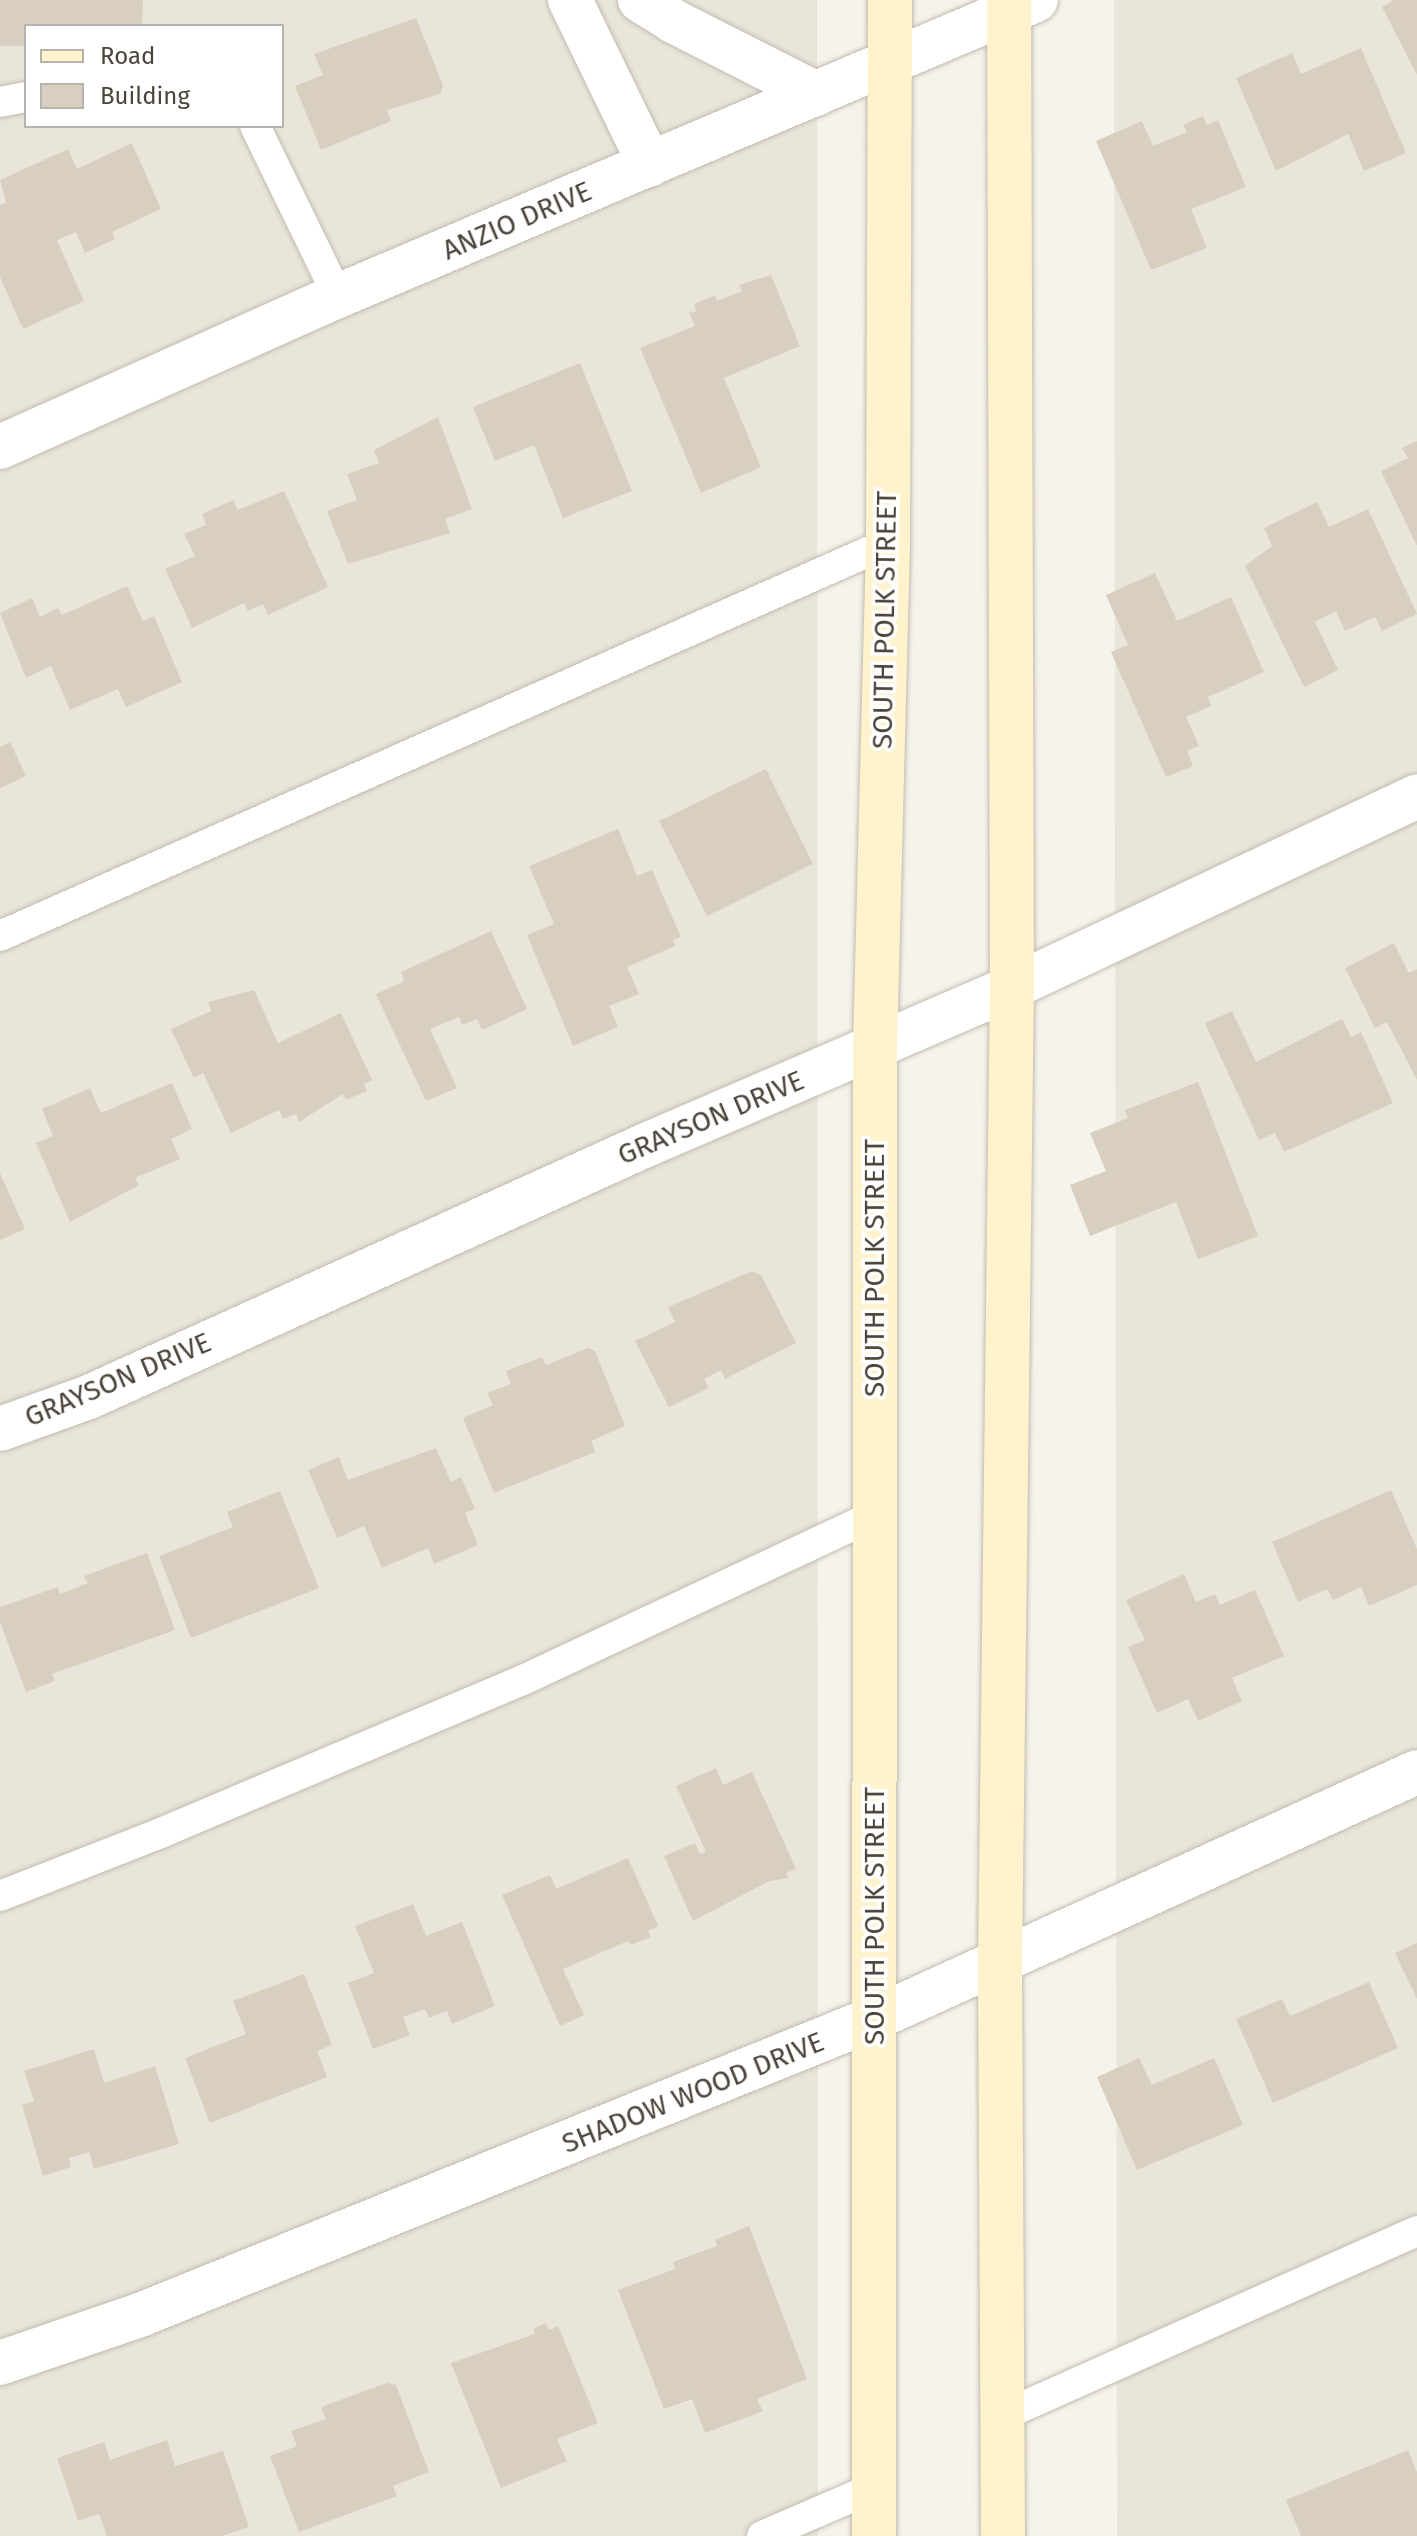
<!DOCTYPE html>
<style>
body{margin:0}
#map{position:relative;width:1417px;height:2536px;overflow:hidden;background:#f6f3ec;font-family:"Fira Sans",sans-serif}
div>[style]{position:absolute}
.residential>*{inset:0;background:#eae5da}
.building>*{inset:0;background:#d8cfc1}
.roads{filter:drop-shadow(0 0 2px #c2bbae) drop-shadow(0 0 2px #c2bbae)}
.service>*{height:30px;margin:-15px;padding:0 15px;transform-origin:15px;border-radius:15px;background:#fff}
.minor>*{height:44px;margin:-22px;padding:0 22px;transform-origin:22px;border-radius:22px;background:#fff}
.secondary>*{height:44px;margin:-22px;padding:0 22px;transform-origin:22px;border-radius:22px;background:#fff3cd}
span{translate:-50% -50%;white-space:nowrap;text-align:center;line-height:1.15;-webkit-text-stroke:7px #fff;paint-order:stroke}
.street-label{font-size:28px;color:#4b4439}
.legend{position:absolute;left:24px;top:24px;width:260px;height:104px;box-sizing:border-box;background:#fff;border:2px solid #b7b4b0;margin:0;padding:10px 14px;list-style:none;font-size:24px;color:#4b4439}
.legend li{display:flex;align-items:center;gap:16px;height:40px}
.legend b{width:40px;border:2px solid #b7b4b0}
</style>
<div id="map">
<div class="residential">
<div style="clip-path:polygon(evenodd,0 0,817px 0,818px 2536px,0 2536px,0 0,26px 26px,282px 26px,282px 126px,26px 126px,26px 26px)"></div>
<div style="clip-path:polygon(1114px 0,1417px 0,1417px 2536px,1117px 2536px)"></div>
</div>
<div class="building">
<div style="clip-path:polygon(0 0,143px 0,142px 26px,26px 26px,26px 46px,0 46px)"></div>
<div style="clip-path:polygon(1394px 0,1417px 0,1417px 75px,1382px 7px)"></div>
<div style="clip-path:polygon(416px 18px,443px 85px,440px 94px,387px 110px,391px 121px,321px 150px,295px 86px,323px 75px,314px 54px)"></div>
<div style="clip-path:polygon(1361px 48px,1406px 153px,1364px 171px,1348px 134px,1276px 171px,1236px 78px,1292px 53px,1301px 74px)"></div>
<div style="clip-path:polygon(1203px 116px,1207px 125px,1218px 120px,1246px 187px,1191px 209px,1207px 248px,1151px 270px,1096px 141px,1142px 121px,1153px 146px,1187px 132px,1183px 125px)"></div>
<div style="clip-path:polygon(132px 143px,161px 209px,112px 232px,115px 239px,85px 253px,76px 232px,57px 240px,84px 301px,23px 329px,0 277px,0 205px,6px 202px,0 180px,68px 149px,77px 169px)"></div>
<div style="clip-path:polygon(771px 275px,800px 346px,724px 378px,761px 467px,701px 493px,640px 348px,695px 326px,689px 313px,696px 311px,694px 304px,715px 295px,717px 301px,742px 291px,739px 285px)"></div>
<div style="clip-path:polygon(580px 363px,632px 491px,563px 518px,534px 445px,495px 461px,473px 407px)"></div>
<div style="clip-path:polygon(438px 417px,472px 509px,445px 519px,450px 533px,348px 564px,327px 511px,357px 500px,347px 474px,379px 463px,374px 450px)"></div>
<div style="clip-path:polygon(1417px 441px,1417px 546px,1381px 471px,1408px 458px,1402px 448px)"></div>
<div style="clip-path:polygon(284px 491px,328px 587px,268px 615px,263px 604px,248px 611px,244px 603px,192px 628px,165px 569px,195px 556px,184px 534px,206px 525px,202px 514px,233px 500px,238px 510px)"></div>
<div style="clip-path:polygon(1317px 502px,1329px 527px,1368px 509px,1417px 614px,1382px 631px,1375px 617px,1345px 631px,1336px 611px,1315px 622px,1338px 670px,1304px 687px,1245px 566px,1272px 546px,1264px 528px)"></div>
<div style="clip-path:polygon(1155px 573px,1177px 621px,1231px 597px,1264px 672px,1208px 697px,1211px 706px,1186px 717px,1199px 746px,1187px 751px,1193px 766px,1166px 777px,1111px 652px,1128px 645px,1106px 595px)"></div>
<div style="clip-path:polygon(127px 586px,143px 621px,154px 616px,182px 682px,126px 707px,118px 689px,70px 710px,51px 666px,26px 678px,0 613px,32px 598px,40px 617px,58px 608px,62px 615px)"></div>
<div style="clip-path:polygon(10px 742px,26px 776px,0 788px,0 747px)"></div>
<div style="clip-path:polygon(766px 769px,813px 864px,707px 916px,659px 821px)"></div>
<div style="clip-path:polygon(618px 829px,637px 876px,652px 870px,681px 937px,673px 940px,675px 946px,627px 967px,639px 994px,609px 1006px,618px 1027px,573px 1046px,527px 935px,554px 924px,529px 866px)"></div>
<div style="clip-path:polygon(491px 931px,527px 1009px,482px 1030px,477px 1019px,462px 1025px,459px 1017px,430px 1029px,457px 1088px,426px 1101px,376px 994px,404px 981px,401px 972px)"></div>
<div style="clip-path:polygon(1394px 943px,1409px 973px,1417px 969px,1417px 1080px,1387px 1022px,1375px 1028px,1345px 968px)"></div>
<div style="clip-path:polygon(254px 990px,278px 1043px,341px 1013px,372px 1080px,364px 1084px,367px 1091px,346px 1100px,343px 1094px,299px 1122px,296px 1114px,283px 1119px,279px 1110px,231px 1133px,203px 1073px,194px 1078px,171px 1029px,211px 1011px,208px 1002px)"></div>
<div style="clip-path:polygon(1232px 1011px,1256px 1062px,1342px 1019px,1351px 1037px,1361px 1032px,1393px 1103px,1284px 1152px,1275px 1133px,1259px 1140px,1205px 1023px)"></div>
<div style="clip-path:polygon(1198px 1082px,1258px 1236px,1198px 1259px,1176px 1202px,1090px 1236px,1070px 1185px,1106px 1171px,1090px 1133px,1128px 1118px,1125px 1110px)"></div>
<div style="clip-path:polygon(172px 1083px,192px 1129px,171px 1139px,180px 1159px,135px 1178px,139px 1185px,70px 1222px,36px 1143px,53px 1136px,42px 1109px,90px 1088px,101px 1113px)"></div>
<div style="clip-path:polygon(0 1173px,25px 1229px,0 1240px)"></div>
<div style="clip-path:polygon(752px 1271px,761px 1275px,796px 1343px,725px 1379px,721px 1370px,704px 1379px,709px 1388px,669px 1407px,635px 1341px,675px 1322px,668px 1307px)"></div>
<div style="clip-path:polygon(588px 1348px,595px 1351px,625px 1426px,591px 1441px,595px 1452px,494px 1493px,463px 1418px,493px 1405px,487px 1393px,511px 1384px,506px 1371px,542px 1357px,546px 1365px)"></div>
<div style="clip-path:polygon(436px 1448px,451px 1482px,461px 1477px,475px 1509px,465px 1513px,478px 1545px,434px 1564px,428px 1548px,382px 1568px,364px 1526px,337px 1538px,308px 1470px,339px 1457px,348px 1480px)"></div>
<div style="clip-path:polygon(1391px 1490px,1417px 1549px,1417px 1585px,1369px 1606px,1361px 1587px,1333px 1600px,1327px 1589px,1298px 1602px,1272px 1542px)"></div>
<div style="clip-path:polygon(280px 1491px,319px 1588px,191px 1638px,159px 1556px,233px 1527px,227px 1512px)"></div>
<div style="clip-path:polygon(147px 1553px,175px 1630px,52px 1674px,55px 1681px,26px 1692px,0 1622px,0 1607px,58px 1587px,60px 1594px,88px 1583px,84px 1576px)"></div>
<div style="clip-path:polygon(1184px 1574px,1196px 1602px,1215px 1594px,1220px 1605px,1255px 1590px,1284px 1656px,1232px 1678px,1242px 1701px,1198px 1721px,1188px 1699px,1157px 1713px,1128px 1647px,1145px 1640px,1126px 1600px)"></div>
<div style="clip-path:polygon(716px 1768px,723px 1785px,752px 1772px,796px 1869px,786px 1873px,789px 1878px,769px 1881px,693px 1921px,664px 1856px,695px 1843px,700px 1854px,706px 1852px,676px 1786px)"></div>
<div style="clip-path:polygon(628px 1858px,658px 1926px,648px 1931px,651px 1937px,630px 1945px,628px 1941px,563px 1969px,584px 2015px,560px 2026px,502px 1895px,550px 1875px,556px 1889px)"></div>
<div style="clip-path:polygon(413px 1904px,426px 1936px,462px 1922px,495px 2006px,452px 2024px,447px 2011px,429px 2018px,425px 2009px,403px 2017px,410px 2035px,373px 2049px,348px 1983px,374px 1973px,355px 1926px)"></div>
<div style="clip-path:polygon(1417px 1943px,1417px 1999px,1395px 1953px)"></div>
<div style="clip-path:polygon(304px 1974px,332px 2045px,317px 2051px,327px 2077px,210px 2123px,185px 2058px,246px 2034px,233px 2001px)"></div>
<div style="clip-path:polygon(1369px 1982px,1398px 2048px,1273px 2103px,1236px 2019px,1282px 1999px,1290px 2016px)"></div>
<div style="clip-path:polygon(94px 2049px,104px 2083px,155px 2066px,179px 2144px,94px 2169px,89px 2152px,69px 2158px,71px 2167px,43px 2176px,22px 2105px,34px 2101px,24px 2071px)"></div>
<div style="clip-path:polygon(1139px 2058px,1152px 2085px,1214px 2058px,1243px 2125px,1137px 2170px,1097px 2077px)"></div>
<div style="clip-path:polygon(749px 2226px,807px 2379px,757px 2399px,763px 2411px,705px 2433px,692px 2399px,664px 2409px,618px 2290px,675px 2269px,673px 2262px,717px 2246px,715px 2240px)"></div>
<div style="clip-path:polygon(546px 2323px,549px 2330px,558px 2326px,598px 2423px,557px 2439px,567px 2461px,501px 2488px,451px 2363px,535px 2334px,533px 2329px)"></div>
<div style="clip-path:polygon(387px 2383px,396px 2385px,429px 2472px,393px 2486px,397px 2496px,299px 2532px,270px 2456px,297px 2446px,291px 2431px,326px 2419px,321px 2407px)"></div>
<div style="clip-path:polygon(167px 2440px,175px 2466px,223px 2451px,249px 2527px,222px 2536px,107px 2536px,99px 2514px,78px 2521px,57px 2458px,104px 2442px,110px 2460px)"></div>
<div style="clip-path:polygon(1408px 2450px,1417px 2472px,1417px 2536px,1301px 2536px,1286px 2500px)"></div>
</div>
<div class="roads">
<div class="service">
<div style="left:0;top:102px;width:26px;rotate:-11deg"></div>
<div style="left:255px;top:126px;width:189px;rotate:64deg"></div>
<div style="left:0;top:936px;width:971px;rotate:-23.87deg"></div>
<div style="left:0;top:1896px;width:175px;rotate:-21.4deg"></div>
<div style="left:163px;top:1832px;width:391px;rotate:-22.9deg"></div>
<div style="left:523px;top:1680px;width:389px;rotate:-25.1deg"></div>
<div style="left:1004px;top:2415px;width:452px;rotate:-24deg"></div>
<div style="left:762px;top:2536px;width:123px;rotate:-23.4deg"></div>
</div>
<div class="minor">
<div style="left:570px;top:0;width:183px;rotate:64.1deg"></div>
<div style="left:640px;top:0;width:39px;rotate:32deg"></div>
<div style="left:673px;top:21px;width:161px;rotate:26.9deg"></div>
<div style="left:0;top:447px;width:370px;rotate:-24.1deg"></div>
<div style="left:338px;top:296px;width:758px;rotate:-22.98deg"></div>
<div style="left:0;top:1429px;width:95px;rotate:-19.8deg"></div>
<div style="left:89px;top:1397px;width:611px;rotate:-24.34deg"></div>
<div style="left:646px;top:1145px;width:399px;rotate:-23.3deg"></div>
<div style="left:1012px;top:987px;width:448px;rotate:-25.2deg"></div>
<div style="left:0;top:2363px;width:148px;rotate:-18.9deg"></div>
<div style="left:140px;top:2315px;width:793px;rotate:-22deg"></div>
<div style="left:875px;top:2018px;width:595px;rotate:-24.41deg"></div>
</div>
<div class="secondary">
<div style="left:874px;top:2536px;width:1489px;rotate:-89.96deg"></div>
<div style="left:875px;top:1047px;width:504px;rotate:-88.52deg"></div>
<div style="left:888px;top:543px;width:543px;rotate:-89.79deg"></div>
<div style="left:1003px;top:2536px;width:572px;rotate:-90.3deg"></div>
<div style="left:1000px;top:1964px;width:977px;rotate:-89.3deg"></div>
<div style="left:1012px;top:987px;width:987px;rotate:-90.17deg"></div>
</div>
</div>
<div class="street-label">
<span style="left:517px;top:221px;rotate:-23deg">ANZIO DRIVE</span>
<span style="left:885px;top:620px;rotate:-89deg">SOUTH POLK STREET</span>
<span style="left:711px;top:1118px;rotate:-23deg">GRAYSON DRIVE</span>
<span style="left:875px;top:1268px;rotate:-90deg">SOUTH POLK STREET</span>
<span style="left:118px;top:1380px;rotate:-23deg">GRAYSON DRIVE</span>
<span style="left:875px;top:1916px;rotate:-90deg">SOUTH POLK STREET</span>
<span style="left:693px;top:2093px;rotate:-22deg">SHADOW WOOD DRIVE</span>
</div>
<ul class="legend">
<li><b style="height:10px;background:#fff3cd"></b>Road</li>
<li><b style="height:22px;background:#d8cfc1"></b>Building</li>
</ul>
</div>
